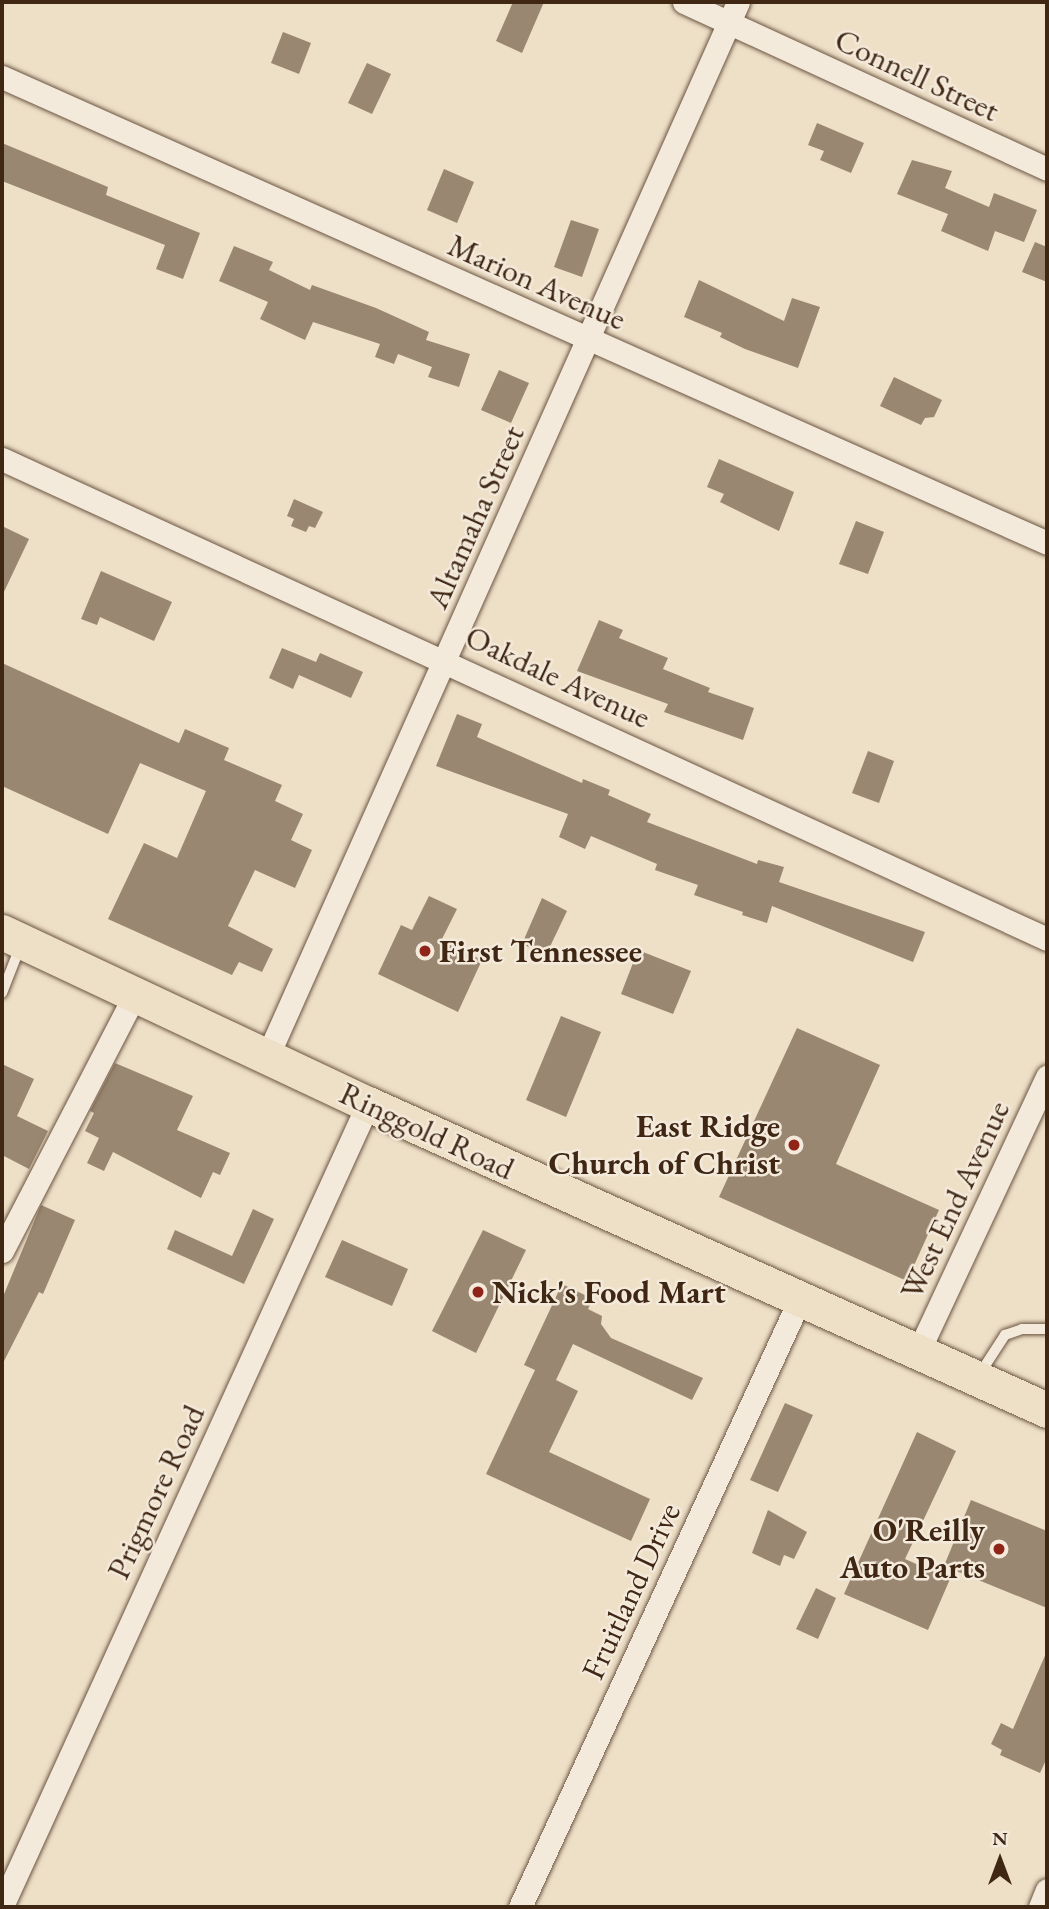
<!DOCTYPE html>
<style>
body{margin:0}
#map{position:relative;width:1049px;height:1909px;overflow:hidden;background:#eedfc7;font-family:"EB Garamond",serif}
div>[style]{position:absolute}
.building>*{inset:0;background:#9a8771}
.roads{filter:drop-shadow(0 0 2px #6b5541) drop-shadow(0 0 2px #6b5541)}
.lane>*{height:10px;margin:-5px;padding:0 5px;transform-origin:5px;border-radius:5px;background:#f4eadb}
.street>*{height:23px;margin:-11.5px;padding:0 11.5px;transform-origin:11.5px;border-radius:11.5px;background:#f4eadb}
.primary>*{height:35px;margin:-17.5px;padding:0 17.5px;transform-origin:17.5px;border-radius:17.5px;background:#eedfc7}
.dots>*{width:19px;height:19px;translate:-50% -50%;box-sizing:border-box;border:4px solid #f4eadb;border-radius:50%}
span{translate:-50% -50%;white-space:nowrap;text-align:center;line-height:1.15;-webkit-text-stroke:5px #f4eadb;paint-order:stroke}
.street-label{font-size:32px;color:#3f2714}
.poi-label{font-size:32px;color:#3f2714;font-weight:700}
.left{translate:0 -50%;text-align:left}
.right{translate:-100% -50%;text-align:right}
.frame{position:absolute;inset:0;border:4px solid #3f2714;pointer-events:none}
.north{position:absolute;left:965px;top:1825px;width:70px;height:70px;-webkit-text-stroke:5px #f4eadb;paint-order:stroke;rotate:0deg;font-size:19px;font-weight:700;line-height:28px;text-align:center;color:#3f2714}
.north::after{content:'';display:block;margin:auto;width:24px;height:32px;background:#3f2714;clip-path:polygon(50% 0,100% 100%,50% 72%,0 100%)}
</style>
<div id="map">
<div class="building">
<div style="clip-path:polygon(513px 2px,544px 2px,522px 53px,496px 41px)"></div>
<div style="clip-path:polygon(283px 32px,311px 43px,299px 74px,271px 63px)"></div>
<div style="clip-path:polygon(367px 63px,391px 74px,372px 114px,348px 103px)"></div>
<div style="clip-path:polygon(817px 123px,864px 143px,851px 173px,820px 160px,824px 151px,808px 145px)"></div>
<div style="clip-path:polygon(2px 143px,108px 187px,106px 195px,200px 233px,183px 279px,156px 269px,165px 245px,2px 181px)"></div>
<div style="clip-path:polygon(912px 160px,952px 171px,945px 188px,989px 207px,994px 193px,1037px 210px,1024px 242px,995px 231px,988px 251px,941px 231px,948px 214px,897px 194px)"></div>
<div style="clip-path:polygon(444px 169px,474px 182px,457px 223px,427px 210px)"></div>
<div style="clip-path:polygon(571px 220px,599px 229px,582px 277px,554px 267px)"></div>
<div style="clip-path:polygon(1035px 242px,1047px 247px,1047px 282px,1022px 272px)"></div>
<div style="clip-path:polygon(234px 246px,273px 262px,269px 270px,310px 290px,312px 285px,376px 308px,429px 332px,426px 340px,470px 354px,459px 387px,428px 377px,432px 367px,398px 354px,394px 364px,375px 357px,380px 344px,313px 322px,305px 340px,260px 319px,268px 302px,219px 281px)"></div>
<div style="clip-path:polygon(699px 280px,784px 321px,792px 298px,820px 307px,798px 368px,745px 349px,720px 337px,722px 333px,684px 317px)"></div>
<div style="clip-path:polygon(499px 370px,529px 383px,511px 423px,481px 410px)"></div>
<div style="clip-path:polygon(894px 377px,942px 400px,934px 417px,925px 418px,921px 425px,880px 406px)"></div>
<div style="clip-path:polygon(719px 459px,794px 492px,779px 531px,720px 502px,724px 494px,707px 487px)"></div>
<div style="clip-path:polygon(294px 499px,323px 512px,315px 528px,309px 526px,306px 532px,291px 526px,294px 519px,287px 516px)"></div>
<div style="clip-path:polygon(856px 521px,884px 532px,868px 574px,839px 564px)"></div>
<div style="clip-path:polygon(2px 526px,29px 539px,2px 596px)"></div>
<div style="clip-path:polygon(101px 571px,172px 602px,154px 641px,100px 617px,97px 625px,81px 619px)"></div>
<div style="clip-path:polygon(599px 620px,623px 630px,619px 638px,668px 658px,663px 669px,710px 688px,708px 692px,754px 708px,743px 740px,664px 712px,668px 704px,577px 671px)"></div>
<div style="clip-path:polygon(282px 648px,316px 662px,320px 653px,363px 672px,351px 698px,299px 675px,293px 689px,269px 678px)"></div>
<div style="clip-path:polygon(2px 663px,179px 743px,185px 729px,229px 748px,224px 760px,282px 785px,275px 801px,303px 814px,291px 840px,312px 850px,295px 888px,255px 870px,228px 926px,273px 949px,262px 972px,239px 962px,232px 975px,108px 919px,144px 843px,177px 858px,206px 791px,140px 763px,108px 834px,2px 786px)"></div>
<div style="clip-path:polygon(457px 714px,482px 724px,477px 737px,582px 783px,583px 779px,610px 790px,608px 795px,651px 814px,647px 822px,757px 864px,758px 860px,784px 867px,779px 882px,925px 932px,913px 962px,772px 906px,767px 923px,742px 915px,743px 912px,694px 895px,698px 885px,655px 870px,657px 864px,591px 836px,585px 849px,559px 837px,568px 814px,436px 766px)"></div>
<div style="clip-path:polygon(868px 751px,894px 761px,879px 803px,852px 793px)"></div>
<div style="clip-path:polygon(429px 896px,457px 909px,441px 941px,482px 960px,458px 1012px,378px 974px,401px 925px,412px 930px)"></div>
<div style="clip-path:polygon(542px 898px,567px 911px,546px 955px,522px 944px)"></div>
<div style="clip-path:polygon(638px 950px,691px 971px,673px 1014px,621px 994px)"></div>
<div style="clip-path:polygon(561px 1016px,601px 1032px,566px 1117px,526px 1100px)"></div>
<div style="clip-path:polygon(797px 1028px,880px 1065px,836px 1164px,939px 1210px,907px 1281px,719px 1197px)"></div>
<div style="clip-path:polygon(115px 1063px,193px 1096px,177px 1130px,230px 1153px,220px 1175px,213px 1172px,201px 1198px,113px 1152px,104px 1171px,87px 1163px,99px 1138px,85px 1131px,94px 1113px,90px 1111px)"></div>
<div style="clip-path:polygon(2px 1064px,34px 1079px,17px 1116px,48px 1131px,29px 1169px,2px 1155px)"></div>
<div style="clip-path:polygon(41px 1205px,75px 1220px,43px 1294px,39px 1292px,2px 1365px,2px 1299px)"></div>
<div style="clip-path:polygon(253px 1209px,274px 1219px,244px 1284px,167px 1249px,175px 1230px,232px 1256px)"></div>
<div style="clip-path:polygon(483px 1230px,526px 1250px,476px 1353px,432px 1331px)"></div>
<div style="clip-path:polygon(342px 1240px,408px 1269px,392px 1306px,325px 1277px)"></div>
<div style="clip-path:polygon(562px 1284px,593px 1299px,588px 1309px,602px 1316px,601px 1324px,611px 1338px,703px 1378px,692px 1400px,573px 1344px,556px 1380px,578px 1391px,549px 1452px,650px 1499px,631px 1541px,486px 1474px,535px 1370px,524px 1365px)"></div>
<div style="clip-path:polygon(785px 1403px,813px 1415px,778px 1492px,750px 1480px)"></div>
<div style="clip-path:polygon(917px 1432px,956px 1451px,905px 1559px,950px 1579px,928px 1630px,844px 1594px)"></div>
<div style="clip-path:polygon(971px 1500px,1047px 1531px,1047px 1608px,944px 1566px)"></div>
<div style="clip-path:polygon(768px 1510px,807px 1532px,794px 1559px,784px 1555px,780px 1566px,752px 1553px)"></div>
<div style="clip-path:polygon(816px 1588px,836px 1598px,818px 1639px,796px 1629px)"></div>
<div style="clip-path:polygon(1047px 1651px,1047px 1758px,1040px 1773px,1000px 1755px,1002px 1750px,991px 1744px,1001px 1723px,1013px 1729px)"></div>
</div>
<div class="roads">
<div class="lane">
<div style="left:2px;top:993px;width:49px;rotate:-68.6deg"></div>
<div style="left:979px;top:1375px;width:48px;rotate:-57deg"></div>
<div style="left:1005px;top:1335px;width:18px;rotate:-19deg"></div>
<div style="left:1022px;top:1329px;width:25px"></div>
</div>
<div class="street">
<div style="left:684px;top:2px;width:400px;rotate:24.7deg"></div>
<div style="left:2px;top:77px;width:1144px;rotate:24.03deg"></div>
<div style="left:2px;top:459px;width:1150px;rotate:24.67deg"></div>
<div style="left:267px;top:1057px;width:1155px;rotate:-65.94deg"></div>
<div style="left:2px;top:1251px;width:287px;rotate:-62.6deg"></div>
<div style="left:919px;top:1350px;width:302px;rotate:-64.9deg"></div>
<div style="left:2px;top:1906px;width:882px;rotate:-65.47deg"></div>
<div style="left:520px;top:1907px;width:667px;rotate:-65.28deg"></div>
<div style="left:1040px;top:1907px;width:18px;rotate:-68deg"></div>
</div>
<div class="primary">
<div style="left:2px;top:932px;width:404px;rotate:25.2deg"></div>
<div style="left:368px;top:1104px;width:745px;rotate:24.26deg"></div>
</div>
</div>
<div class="dots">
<div style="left:425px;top:951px;background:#8f2418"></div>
<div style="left:794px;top:1145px;background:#8f2418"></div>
<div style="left:478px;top:1292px;background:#8f2418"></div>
<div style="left:999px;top:1549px;background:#8f2418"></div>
</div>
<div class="street-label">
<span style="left:917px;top:75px;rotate:25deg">Connell Street</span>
<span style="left:537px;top:282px;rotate:24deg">Marion Avenue</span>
<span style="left:475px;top:517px;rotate:-66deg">Altamaha Street</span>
<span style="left:558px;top:677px;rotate:25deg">Oakdale Avenue</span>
<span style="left:427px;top:1131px;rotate:25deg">Ringgold Road</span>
<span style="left:955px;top:1200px;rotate:-65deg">West End Avenue</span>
<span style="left:156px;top:1492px;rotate:-65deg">Prigmore Road</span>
<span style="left:631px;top:1591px;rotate:-65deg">Fruitland Drive</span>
</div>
<div class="poi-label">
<span class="left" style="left:439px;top:951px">First Tennessee</span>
<span class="right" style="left:780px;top:1145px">East Ridge<br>Church of Christ</span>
<span class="left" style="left:492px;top:1292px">Nick's Food Mart</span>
<span class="right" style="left:985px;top:1549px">O'Reilly<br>Auto Parts</span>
</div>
<div class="frame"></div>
<div class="north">N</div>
</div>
